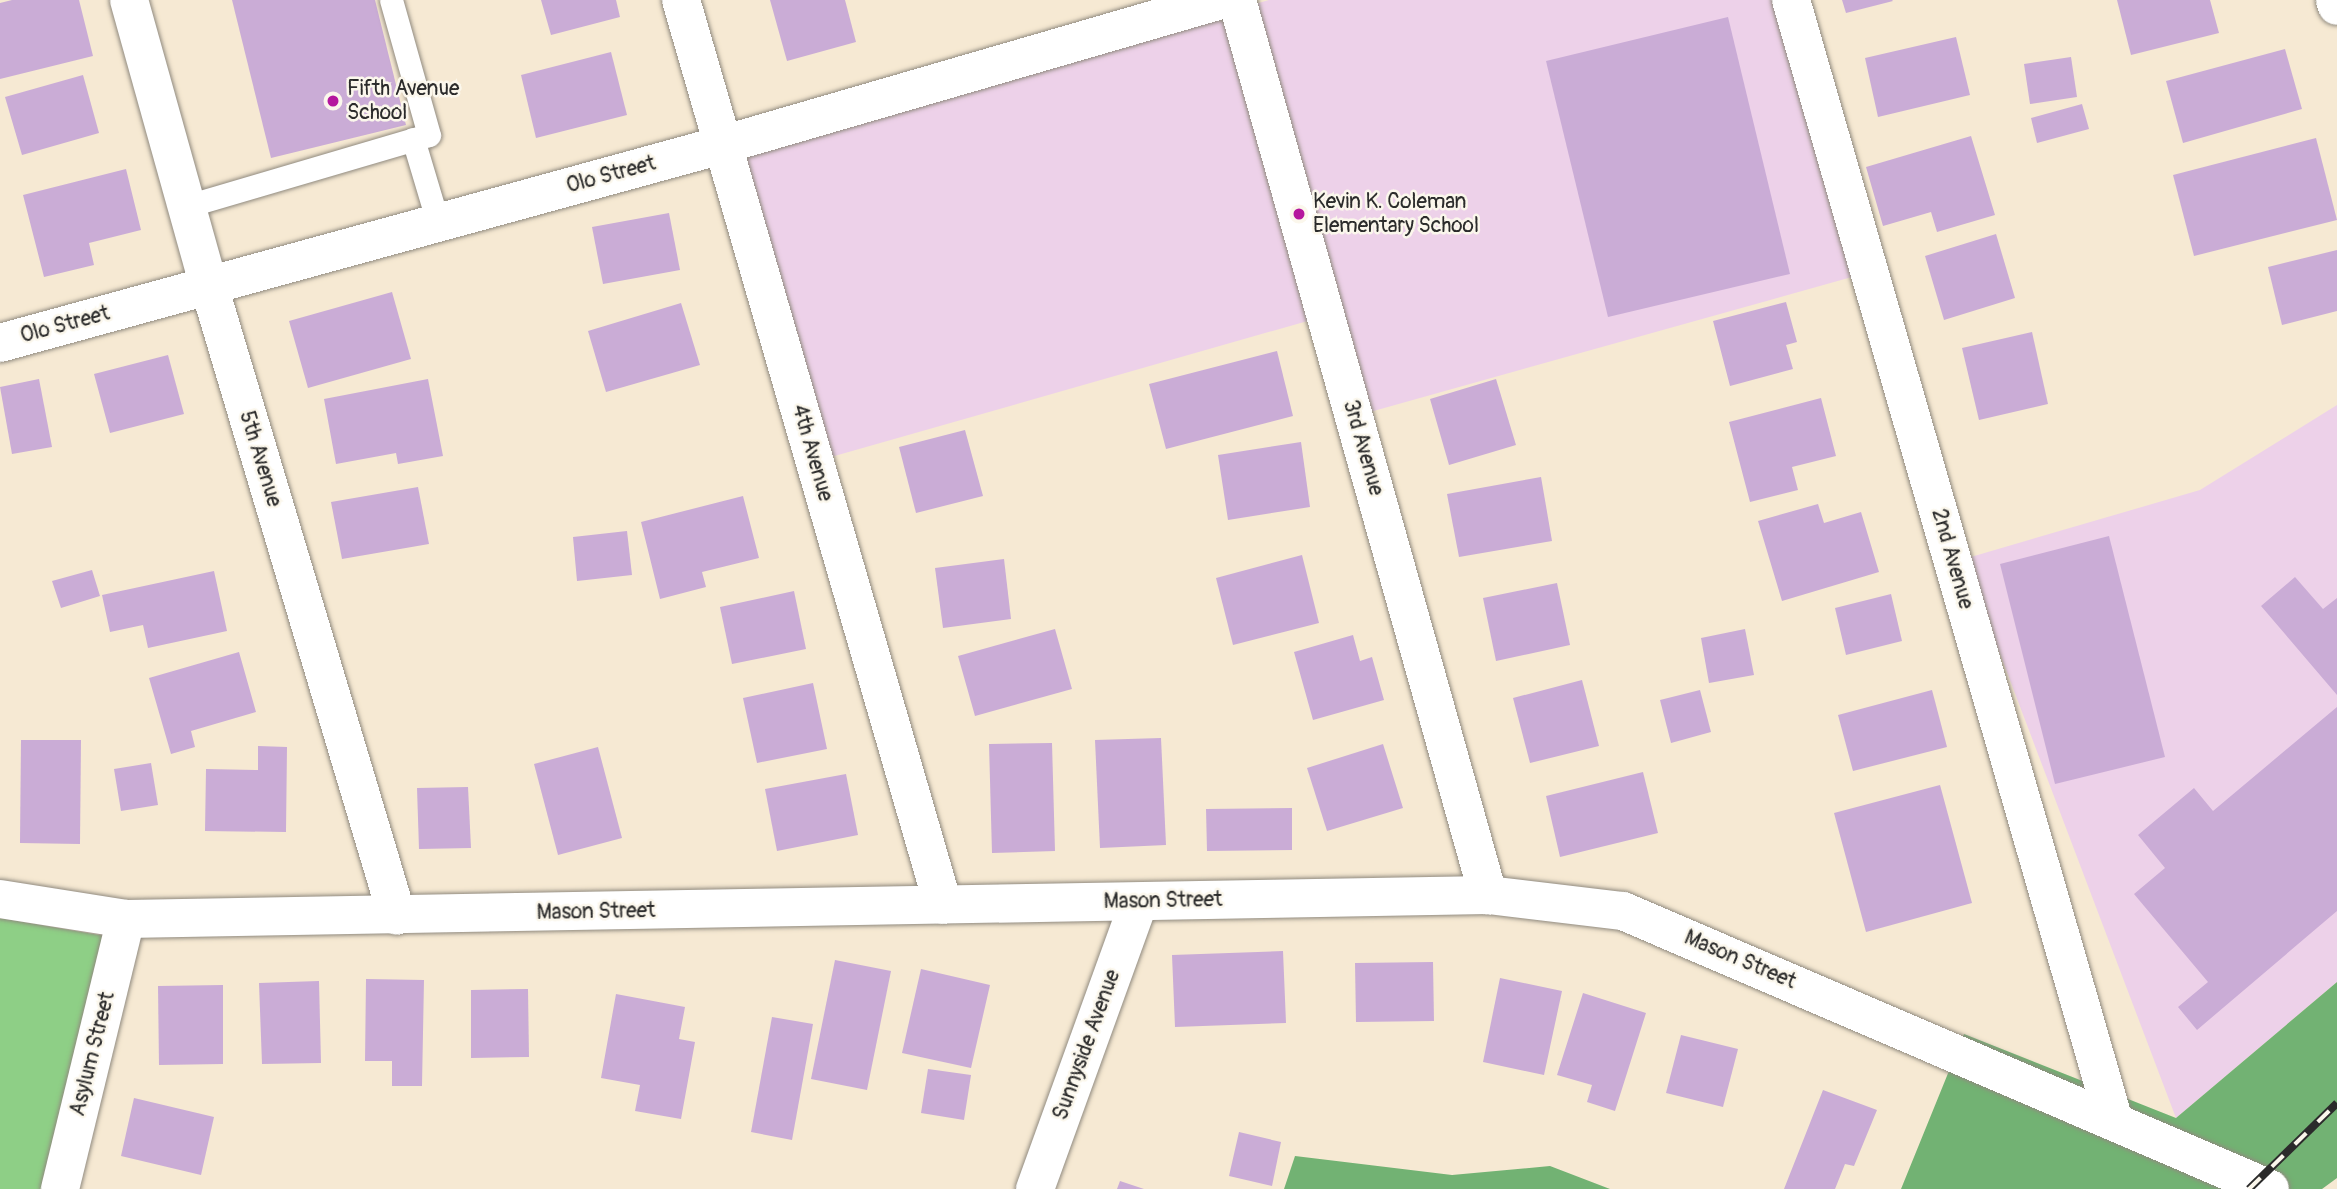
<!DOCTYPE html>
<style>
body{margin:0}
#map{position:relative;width:2337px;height:1189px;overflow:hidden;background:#f6e9d3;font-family:Pangolin,sans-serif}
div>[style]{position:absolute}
.built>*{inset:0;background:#edd1e9}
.green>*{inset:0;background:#8ecf86}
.forest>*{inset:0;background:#72b273}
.building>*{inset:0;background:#caacd6}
.roads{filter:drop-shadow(0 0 2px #908a7f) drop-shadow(0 0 2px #908a7f)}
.lane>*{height:23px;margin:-11.5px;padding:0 11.5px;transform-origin:11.5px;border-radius:11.5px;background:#fff}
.street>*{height:38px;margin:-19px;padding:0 19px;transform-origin:19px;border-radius:19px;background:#fff}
.secondary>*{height:38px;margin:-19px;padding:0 19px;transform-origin:19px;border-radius:19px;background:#fff}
.rail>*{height:8px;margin-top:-4px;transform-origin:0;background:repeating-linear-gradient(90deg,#fbf7ec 0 16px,#2b2b2b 0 32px);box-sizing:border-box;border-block:2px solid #2b2b2b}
.dots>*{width:19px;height:19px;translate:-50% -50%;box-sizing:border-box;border:4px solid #fbf7ec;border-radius:50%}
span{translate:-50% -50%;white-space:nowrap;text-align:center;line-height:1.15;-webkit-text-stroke:5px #fbf7ec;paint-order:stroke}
.poi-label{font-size:21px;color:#2b2b2b}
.left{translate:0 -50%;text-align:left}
.street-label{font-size:21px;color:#2b2b2b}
</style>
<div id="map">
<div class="built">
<div style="clip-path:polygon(1269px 0,1781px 0,1859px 275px,1370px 412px,1339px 312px,824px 459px,740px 153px)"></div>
<div style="clip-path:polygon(2337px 405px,2337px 982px,2176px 1118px,1964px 559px,2200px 490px)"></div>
</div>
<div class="green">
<div style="clip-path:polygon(0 918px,111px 937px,58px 1189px,0 1189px)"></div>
</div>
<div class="forest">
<div style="clip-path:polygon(2337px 982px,2337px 1178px,2322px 1189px,1901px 1189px,1964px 1034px,2176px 1118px)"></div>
<div style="clip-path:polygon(1295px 1156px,1452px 1175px,1550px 1166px,1610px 1189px,1284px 1189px)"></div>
</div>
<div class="building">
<div style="clip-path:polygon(12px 0,79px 0,93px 56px,0 79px,0 3px)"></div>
<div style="clip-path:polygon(232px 0,375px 0,406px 125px,271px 158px)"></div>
<div style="clip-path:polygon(541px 0,616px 0,620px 17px,551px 35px)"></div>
<div style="clip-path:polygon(770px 0,845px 0,856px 42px,787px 61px)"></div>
<div style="clip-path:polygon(1842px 0,1892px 0,1893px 1px,1846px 13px)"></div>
<div style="clip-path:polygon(2117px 0,2210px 0,2219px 33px,2131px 55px)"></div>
<div style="clip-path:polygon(1728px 17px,1790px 274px,1608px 317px,1546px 61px)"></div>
<div style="clip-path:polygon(1956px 37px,1970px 95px,1878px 117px,1865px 58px)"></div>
<div style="clip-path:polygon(2285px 49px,2302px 109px,2183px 143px,2166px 81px)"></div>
<div style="clip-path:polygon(611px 52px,627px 115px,536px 138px,521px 75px)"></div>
<div style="clip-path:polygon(2071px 57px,2077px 97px,2030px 104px,2024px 64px)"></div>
<div style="clip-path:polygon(83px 75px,99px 133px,22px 155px,5px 97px)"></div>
<div style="clip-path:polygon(2082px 104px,2089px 129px,2037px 143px,2031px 118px)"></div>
<div style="clip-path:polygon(1971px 136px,1995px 215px,1937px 232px,1931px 212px,1883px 226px,1866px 167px)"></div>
<div style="clip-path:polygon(2316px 138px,2337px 220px,2194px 256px,2173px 175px)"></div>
<div style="clip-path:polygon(126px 169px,141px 230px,89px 243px,94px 265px,44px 277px,23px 195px)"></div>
<div style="clip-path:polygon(669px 213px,680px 270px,603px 284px,592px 227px)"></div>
<div style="clip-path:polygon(1996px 234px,2015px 298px,1944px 320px,1925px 256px)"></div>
<div style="clip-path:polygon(2337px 250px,2337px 311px,2282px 325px,2268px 267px)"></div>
<div style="clip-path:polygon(392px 292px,411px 359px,308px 388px,289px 321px)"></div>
<div style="clip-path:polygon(1786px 302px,1797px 342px,1786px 345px,1793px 369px,1730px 386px,1713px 321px)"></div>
<div style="clip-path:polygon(681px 303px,700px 365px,606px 392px,588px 331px)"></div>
<div style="clip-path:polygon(2032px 332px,2048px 404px,1979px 420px,1962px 348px)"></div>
<div style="clip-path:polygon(1277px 351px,1293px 416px,1166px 449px,1149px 384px)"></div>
<div style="clip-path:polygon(168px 355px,184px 414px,110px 433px,94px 374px)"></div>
<div style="clip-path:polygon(39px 379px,52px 447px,12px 454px,0 387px)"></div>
<div style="clip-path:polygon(428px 379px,443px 456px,398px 464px,396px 453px,336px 464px,324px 399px)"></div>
<div style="clip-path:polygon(1496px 379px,1516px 445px,1449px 465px,1430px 399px)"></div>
<div style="clip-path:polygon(1821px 398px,1836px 456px,1792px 467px,1798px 490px,1750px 502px,1729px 422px)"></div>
<div style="clip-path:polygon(965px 430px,983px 496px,916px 513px,899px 447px)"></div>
<div style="clip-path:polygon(1301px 442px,1310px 507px,1228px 520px,1218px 455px)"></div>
<div style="clip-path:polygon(1541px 477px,1552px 541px,1459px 557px,1447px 494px)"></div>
<div style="clip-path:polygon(418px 487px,429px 544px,342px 559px,331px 502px)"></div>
<div style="clip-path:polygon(743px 496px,759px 558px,702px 572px,706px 587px,660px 599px,641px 522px)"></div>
<div style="clip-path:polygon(1818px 504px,1824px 523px,1861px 512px,1879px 572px,1782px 601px,1758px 521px)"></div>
<div style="clip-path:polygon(627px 531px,632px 575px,577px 581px,573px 537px)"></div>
<div style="clip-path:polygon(2109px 536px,2165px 757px,2055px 784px,2000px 564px)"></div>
<div style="clip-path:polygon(1302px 555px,1319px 623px,1233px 645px,1216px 578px)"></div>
<div style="clip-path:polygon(1004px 559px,1011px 619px,943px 628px,935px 568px)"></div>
<div style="clip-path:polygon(92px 570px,100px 596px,61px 608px,52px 581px)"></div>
<div style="clip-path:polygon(214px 571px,227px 631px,148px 648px,143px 625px,110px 632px,102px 595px)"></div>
<div style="clip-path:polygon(2295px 577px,2323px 609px,2337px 598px,2337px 695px,2261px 606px)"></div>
<div style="clip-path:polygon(1557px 583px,1570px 645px,1496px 661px,1483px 598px)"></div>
<div style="clip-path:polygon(794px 591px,806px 649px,732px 664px,720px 607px)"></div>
<div style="clip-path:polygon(1891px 594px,1902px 641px,1846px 655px,1835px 608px)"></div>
<div style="clip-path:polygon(1055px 629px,1072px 689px,975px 716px,958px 656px)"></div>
<div style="clip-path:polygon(1745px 629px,1754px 675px,1709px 683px,1701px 638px)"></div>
<div style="clip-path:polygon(1353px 635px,1360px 661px,1372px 657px,1384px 700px,1313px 720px,1294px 652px)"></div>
<div style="clip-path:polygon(239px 652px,256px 712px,191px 731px,195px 747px,171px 754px,149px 678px)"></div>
<div style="clip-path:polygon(1582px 680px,1599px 746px,1530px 763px,1513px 698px)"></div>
<div style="clip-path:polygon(813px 683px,827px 749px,757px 763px,743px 698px)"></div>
<div style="clip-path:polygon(1700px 690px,1711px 732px,1671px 743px,1660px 700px)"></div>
<div style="clip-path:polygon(1932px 690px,1947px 747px,1853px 771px,1838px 715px)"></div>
<div style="clip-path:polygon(2337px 707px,2337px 911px,2197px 1030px,2178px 1007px,2208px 982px,2134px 894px,2165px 868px,2138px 835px,2194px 788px,2213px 811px)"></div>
<div style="clip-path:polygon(1161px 738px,1166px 845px,1100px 848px,1095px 740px)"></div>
<div style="clip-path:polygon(21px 740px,81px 740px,80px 844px,20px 843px)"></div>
<div style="clip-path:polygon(1052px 743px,1055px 851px,992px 853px,989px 744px)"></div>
<div style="clip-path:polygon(1383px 744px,1403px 808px,1327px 831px,1307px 768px)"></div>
<div style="clip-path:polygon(258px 746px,287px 747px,286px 832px,205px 831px,206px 769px,258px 770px)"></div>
<div style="clip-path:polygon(598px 747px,622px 838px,558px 855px,534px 764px)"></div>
<div style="clip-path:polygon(151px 763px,158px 805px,121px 811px,114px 769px)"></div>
<div style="clip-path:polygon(1643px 772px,1658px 833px,1560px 857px,1546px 796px)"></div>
<div style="clip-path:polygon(846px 774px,858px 835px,777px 851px,765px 789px)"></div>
<div style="clip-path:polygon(1940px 785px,1972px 903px,1866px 932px,1834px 813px)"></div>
<div style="clip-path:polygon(468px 787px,471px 848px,419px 849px,417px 788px)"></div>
<div style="clip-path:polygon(1292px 808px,1292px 850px,1207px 851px,1206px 809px)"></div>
<div style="clip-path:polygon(1283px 951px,1286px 1023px,1175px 1027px,1172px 955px)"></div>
<div style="clip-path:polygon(835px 960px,891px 971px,867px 1090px,811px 1079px)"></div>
<div style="clip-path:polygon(1433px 962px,1434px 1021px,1356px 1022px,1355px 963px)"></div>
<div style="clip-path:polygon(921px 969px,990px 985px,971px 1068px,902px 1053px)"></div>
<div style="clip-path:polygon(1500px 978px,1562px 991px,1544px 1075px,1483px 1062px)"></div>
<div style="clip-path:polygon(366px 979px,424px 980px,422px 1086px,392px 1086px,392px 1061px,365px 1061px)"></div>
<div style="clip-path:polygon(319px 981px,321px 1063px,262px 1064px,259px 983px)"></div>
<div style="clip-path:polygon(223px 985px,223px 1064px,159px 1065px,158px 986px)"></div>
<div style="clip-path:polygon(528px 989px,529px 1057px,471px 1058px,471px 990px)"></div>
<div style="clip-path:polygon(1583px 993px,1646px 1013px,1615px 1111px,1587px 1102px,1592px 1085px,1557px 1075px)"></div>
<div style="clip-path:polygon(616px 994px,685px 1007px,679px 1039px,695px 1042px,681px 1119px,635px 1111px,640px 1085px,601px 1078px)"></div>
<div style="clip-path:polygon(772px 1017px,813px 1024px,792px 1140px,751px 1132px)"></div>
<div style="clip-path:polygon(1681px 1035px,1738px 1049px,1723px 1107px,1666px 1093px)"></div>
<div style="clip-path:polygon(928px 1069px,971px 1075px,964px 1120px,921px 1113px)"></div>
<div style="clip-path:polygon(1823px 1090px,1877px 1110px,1854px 1166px,1845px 1164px,1835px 1189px,1784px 1189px)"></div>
<div style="clip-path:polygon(134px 1098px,214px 1117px,201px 1175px,121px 1156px)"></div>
<div style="clip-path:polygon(1239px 1132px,1281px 1142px,1272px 1186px,1229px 1176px)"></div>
<div style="clip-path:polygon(1120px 1181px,1144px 1189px,1117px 1189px)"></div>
</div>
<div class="roads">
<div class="lane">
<div style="left:413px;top:139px;width:88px;rotate:73.4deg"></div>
<div style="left:187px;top:206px;width:252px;rotate:-16.4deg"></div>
<div style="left:429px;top:135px;width:140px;rotate:-105.7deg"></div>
</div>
<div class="street">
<div style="left:129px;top:0;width:297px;rotate:74.4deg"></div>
<div style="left:209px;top:286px;width:657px;rotate:73.38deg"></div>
<div style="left:681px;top:0;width:942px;rotate:73.85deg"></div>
<div style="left:1237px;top:0;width:930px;rotate:74.33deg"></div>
<div style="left:2335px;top:0;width:6px;rotate:72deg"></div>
<div style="left:0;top:343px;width:749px;rotate:-15.34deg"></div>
<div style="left:722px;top:145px;width:520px;rotate:-16.2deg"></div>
<div style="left:60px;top:1189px;width:278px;rotate:-76.3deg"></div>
<div style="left:1035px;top:1189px;width:305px;rotate:-70.1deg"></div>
</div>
<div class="secondary">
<div style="left:1791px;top:0;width:1163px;rotate:73.93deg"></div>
<div style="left:0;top:899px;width:128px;rotate:9deg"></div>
<div style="left:126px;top:919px;width:1362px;rotate:-1.01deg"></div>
<div style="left:1488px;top:895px;width:136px;rotate:6.8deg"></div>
<div style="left:1623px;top:911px;width:704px;rotate:23.25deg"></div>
</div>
</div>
<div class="rail">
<div style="left:2249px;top:1189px;width:123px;rotate:-44.3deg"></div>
</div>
<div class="dots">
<div style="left:333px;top:101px;background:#b5179e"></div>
<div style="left:1299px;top:214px;background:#b5179e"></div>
</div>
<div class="poi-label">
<span class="left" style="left:347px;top:101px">Fifth Avenue<br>School</span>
<span class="left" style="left:1313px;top:214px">Kevin K. Coleman<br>Elementary School</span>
</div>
<div class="street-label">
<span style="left:611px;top:175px;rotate:-15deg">Olo Street</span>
<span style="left:65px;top:325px;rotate:-15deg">Olo Street</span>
<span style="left:1363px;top:448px;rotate:74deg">3rd Avenue</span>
<span style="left:812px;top:453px;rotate:74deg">4th Avenue</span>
<span style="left:260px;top:459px;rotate:73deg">5th Avenue</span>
<span style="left:1952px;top:559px;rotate:74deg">2nd Avenue</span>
<span style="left:1163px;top:901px;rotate:-1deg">Mason Street</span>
<span style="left:596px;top:912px;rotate:-1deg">Mason Street</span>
<span style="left:1740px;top:960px;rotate:23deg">Mason Street</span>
<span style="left:1087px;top:1045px;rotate:-70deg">Sunnyside Avenue</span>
<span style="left:93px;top:1054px;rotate:-76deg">Asylum Street</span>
</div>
</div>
